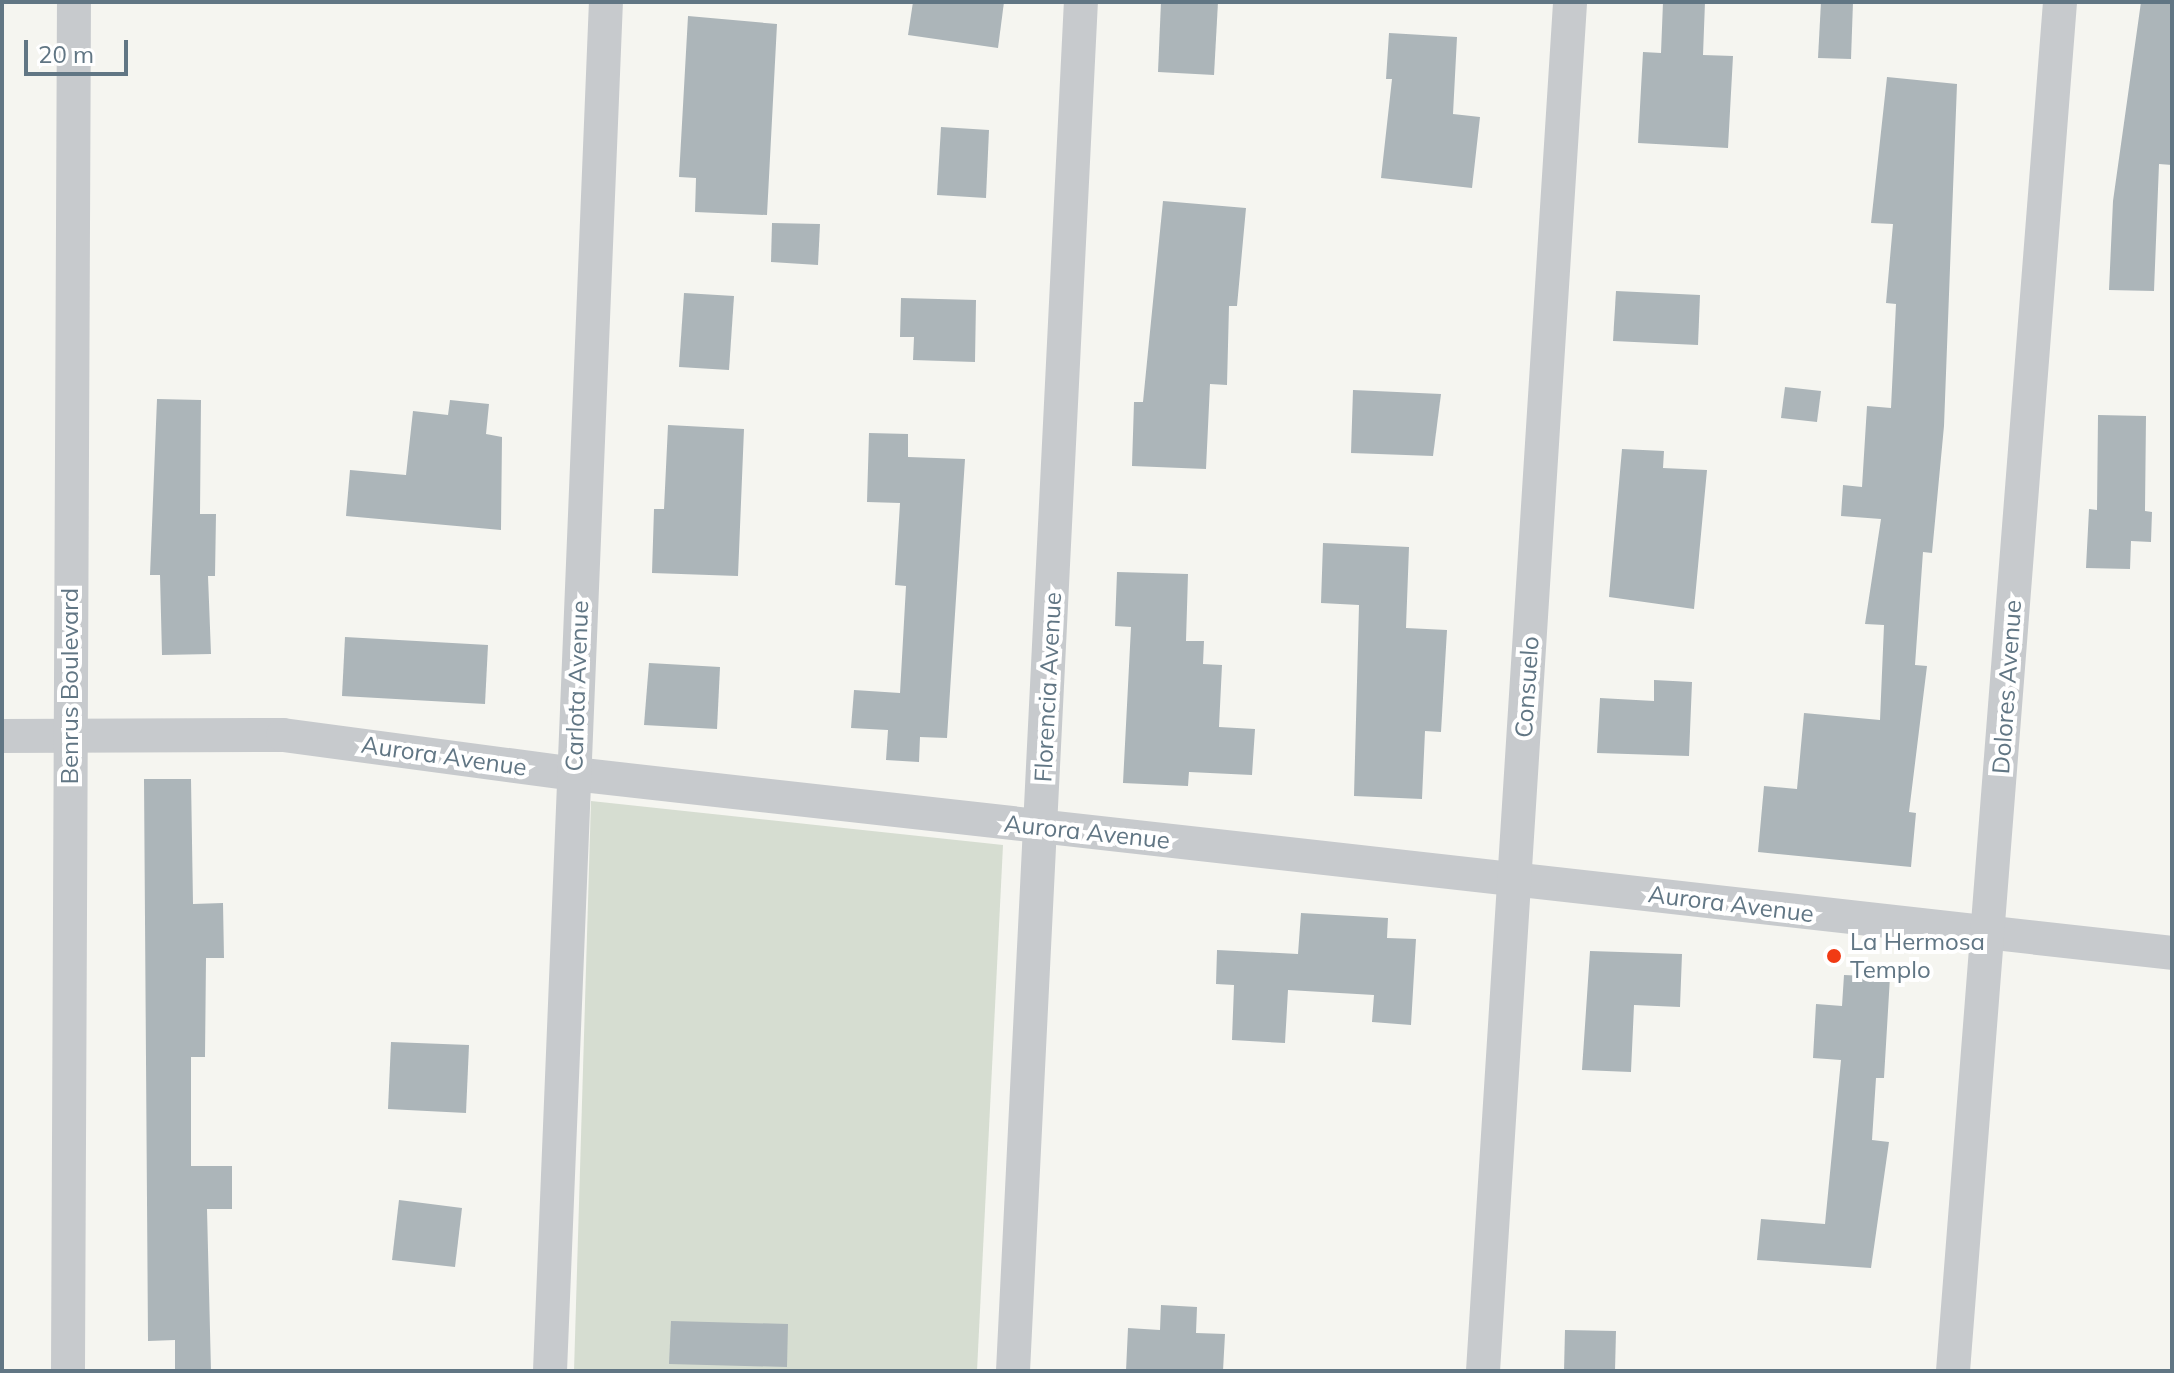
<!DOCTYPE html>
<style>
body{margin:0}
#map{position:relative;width:2174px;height:1373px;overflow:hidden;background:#f5f5f0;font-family:Mulish,sans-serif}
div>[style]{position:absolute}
.green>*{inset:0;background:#d6ddd1}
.building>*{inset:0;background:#acb5b9}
.street>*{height:34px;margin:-17px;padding:0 17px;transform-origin:17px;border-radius:17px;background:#c7cacd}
.dots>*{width:22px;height:22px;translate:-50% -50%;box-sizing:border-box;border:4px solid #fff;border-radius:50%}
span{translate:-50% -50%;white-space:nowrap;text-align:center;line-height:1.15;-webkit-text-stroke:8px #fff;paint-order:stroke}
.street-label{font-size:24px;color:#617684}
.poi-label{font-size:24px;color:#617684}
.left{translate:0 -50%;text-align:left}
.frame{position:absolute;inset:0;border:4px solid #617684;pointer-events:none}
.scale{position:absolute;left:24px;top:40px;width:104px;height:36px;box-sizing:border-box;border:4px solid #617684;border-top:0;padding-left:10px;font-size:24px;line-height:28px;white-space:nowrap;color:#617684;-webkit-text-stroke:6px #fff;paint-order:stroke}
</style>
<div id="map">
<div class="green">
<div style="clip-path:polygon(591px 801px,1003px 845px,977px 1371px,574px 1371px)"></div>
</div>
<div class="building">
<div style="clip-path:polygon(913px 2px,1004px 2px,998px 48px,908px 35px)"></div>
<div style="clip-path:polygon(1161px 2px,1218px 2px,1214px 75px,1158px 72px)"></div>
<div style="clip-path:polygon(1663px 2px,1705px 2px,1703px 55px,1733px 56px,1728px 148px,1638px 143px,1643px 52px,1661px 53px)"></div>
<div style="clip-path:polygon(1821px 2px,1853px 2px,1851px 59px,1818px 58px)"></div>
<div style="clip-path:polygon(2141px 2px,2172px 2px,2172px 165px,2159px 164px,2154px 291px,2109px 290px,2113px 201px)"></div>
<div style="clip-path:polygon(688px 16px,777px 24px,767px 215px,695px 212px,696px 178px,679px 177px)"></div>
<div style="clip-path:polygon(1389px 33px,1457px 37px,1453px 114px,1480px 117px,1472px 188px,1381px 178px,1392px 79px,1386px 79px)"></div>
<div style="clip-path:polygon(1887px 77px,1957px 84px,1944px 426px,1932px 553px,1923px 552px,1915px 665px,1927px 666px,1909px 812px,1916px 813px,1911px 867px,1758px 852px,1764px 786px,1797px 789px,1804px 713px,1880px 720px,1884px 625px,1865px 624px,1881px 519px,1841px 516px,1843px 485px,1862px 487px,1867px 406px,1891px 408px,1896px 304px,1886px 303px,1893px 224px,1871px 223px)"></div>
<div style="clip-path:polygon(941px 127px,989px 130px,986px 198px,937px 195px)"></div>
<div style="clip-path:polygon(1163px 201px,1246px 208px,1237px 306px,1229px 306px,1227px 385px,1210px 384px,1206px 469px,1132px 466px,1134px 402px,1143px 402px)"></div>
<div style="clip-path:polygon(772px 223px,820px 224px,818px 265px,771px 262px)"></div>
<div style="clip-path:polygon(1616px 291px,1700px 295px,1698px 345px,1613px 341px)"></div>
<div style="clip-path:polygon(684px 293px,734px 296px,729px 370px,679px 367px)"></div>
<div style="clip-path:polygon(901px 298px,976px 300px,975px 362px,913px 360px,914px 337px,900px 337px)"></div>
<div style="clip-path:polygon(1785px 387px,1821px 391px,1817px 422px,1781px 418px)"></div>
<div style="clip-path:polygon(1353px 390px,1441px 394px,1433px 456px,1351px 453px)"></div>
<div style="clip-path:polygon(157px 399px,201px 400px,200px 514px,216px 514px,215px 576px,208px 576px,211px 654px,162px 655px,160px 575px,150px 575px)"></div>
<div style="clip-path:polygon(450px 400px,489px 404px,486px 434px,502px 437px,501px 530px,346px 516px,350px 470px,406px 475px,413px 411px,448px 415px)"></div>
<div style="clip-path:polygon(2098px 415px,2146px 416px,2145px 511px,2152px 512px,2151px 542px,2131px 541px,2130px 569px,2086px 568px,2089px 509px,2097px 510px)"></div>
<div style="clip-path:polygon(668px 425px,744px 429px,738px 576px,652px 573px,654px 509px,664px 509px)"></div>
<div style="clip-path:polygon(869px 433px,908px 434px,908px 457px,965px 459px,947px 738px,920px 737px,919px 762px,886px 760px,888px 730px,851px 728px,854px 690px,900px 693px,906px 586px,895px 585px,900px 503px,867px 502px)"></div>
<div style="clip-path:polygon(1622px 449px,1664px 451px,1663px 468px,1707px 470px,1694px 609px,1609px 597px)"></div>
<div style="clip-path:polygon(1323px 543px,1409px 547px,1406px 628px,1447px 630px,1441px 732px,1425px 731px,1422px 799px,1354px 796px,1359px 605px,1321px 603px)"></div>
<div style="clip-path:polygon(1117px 572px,1188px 574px,1186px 641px,1204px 641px,1203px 664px,1222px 665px,1219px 727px,1255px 729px,1252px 775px,1189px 772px,1188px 786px,1123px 783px,1131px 627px,1115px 626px)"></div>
<div style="clip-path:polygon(345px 637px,488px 645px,485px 704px,342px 696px)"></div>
<div style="clip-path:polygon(649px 663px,720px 667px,717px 729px,644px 725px)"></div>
<div style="clip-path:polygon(1654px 680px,1692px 682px,1689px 756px,1597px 753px,1600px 698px,1654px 701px)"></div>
<div style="clip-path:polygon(144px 779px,191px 779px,193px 904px,223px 903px,224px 958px,206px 958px,205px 1057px,191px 1057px,191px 1166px,232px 1166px,232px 1209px,207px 1209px,211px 1371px,175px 1371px,175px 1340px,148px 1341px)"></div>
<div style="clip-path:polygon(1301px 913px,1388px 918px,1387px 938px,1416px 939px,1411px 1025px,1372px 1022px,1374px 995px,1288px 990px,1285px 1043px,1232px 1040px,1234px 985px,1216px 984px,1217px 950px,1298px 954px)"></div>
<div style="clip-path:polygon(1590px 951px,1682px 954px,1680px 1007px,1634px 1005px,1631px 1072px,1582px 1070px)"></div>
<div style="clip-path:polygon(1844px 975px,1890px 977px,1884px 1078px,1876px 1078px,1872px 1140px,1889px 1142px,1871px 1268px,1757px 1260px,1761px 1219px,1825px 1224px,1841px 1060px,1813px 1058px,1816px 1004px,1842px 1006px)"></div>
<div style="clip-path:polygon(391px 1042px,469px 1045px,466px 1113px,388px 1109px)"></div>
<div style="clip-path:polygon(399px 1200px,462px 1208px,455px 1267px,392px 1260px)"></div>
<div style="clip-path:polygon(1161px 1305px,1197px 1307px,1196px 1333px,1225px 1334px,1223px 1371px,1126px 1371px,1128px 1328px,1160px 1330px)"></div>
<div style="clip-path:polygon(671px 1321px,788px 1324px,787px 1367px,669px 1364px)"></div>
<div style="clip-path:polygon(1565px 1330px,1616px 1331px,1615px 1371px,1564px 1371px)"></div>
</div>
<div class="street">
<div style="left:2px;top:736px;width:281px;rotate:-0.2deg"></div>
<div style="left:283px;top:735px;width:294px;rotate:7.6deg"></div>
<div style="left:574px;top:774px;width:1608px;rotate:6.39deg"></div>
<div style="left:68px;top:1371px;width:1369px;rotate:-89.75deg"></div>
<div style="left:550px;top:1371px;width:1370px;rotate:-87.66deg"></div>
<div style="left:1013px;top:1371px;width:1371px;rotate:-87.16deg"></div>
<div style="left:1483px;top:1371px;width:1372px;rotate:-86.36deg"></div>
<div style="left:1953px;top:1371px;width:1373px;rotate:-85.53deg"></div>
</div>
<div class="dots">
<div style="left:1834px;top:956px;background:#f13b14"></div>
</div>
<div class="street-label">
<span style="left:70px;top:686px;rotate:-90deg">Benrus Boulevard</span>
<span style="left:577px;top:686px;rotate:-88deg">Carlota Avenue</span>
<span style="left:1048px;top:687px;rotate:-87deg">Florencia Avenue</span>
<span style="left:1527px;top:687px;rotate:-86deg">Consuelo</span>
<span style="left:2007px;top:687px;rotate:-86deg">Dolores Avenue</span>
<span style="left:444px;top:756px;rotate:8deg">Aurora Avenue</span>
<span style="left:1087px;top:832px;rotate:6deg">Aurora Avenue</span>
<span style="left:1731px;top:904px;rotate:7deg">Aurora Avenue</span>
</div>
<div class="poi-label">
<span class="left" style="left:1850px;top:956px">La Hermosa<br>Templo</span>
</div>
<div class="frame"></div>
<div class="scale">20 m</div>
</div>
